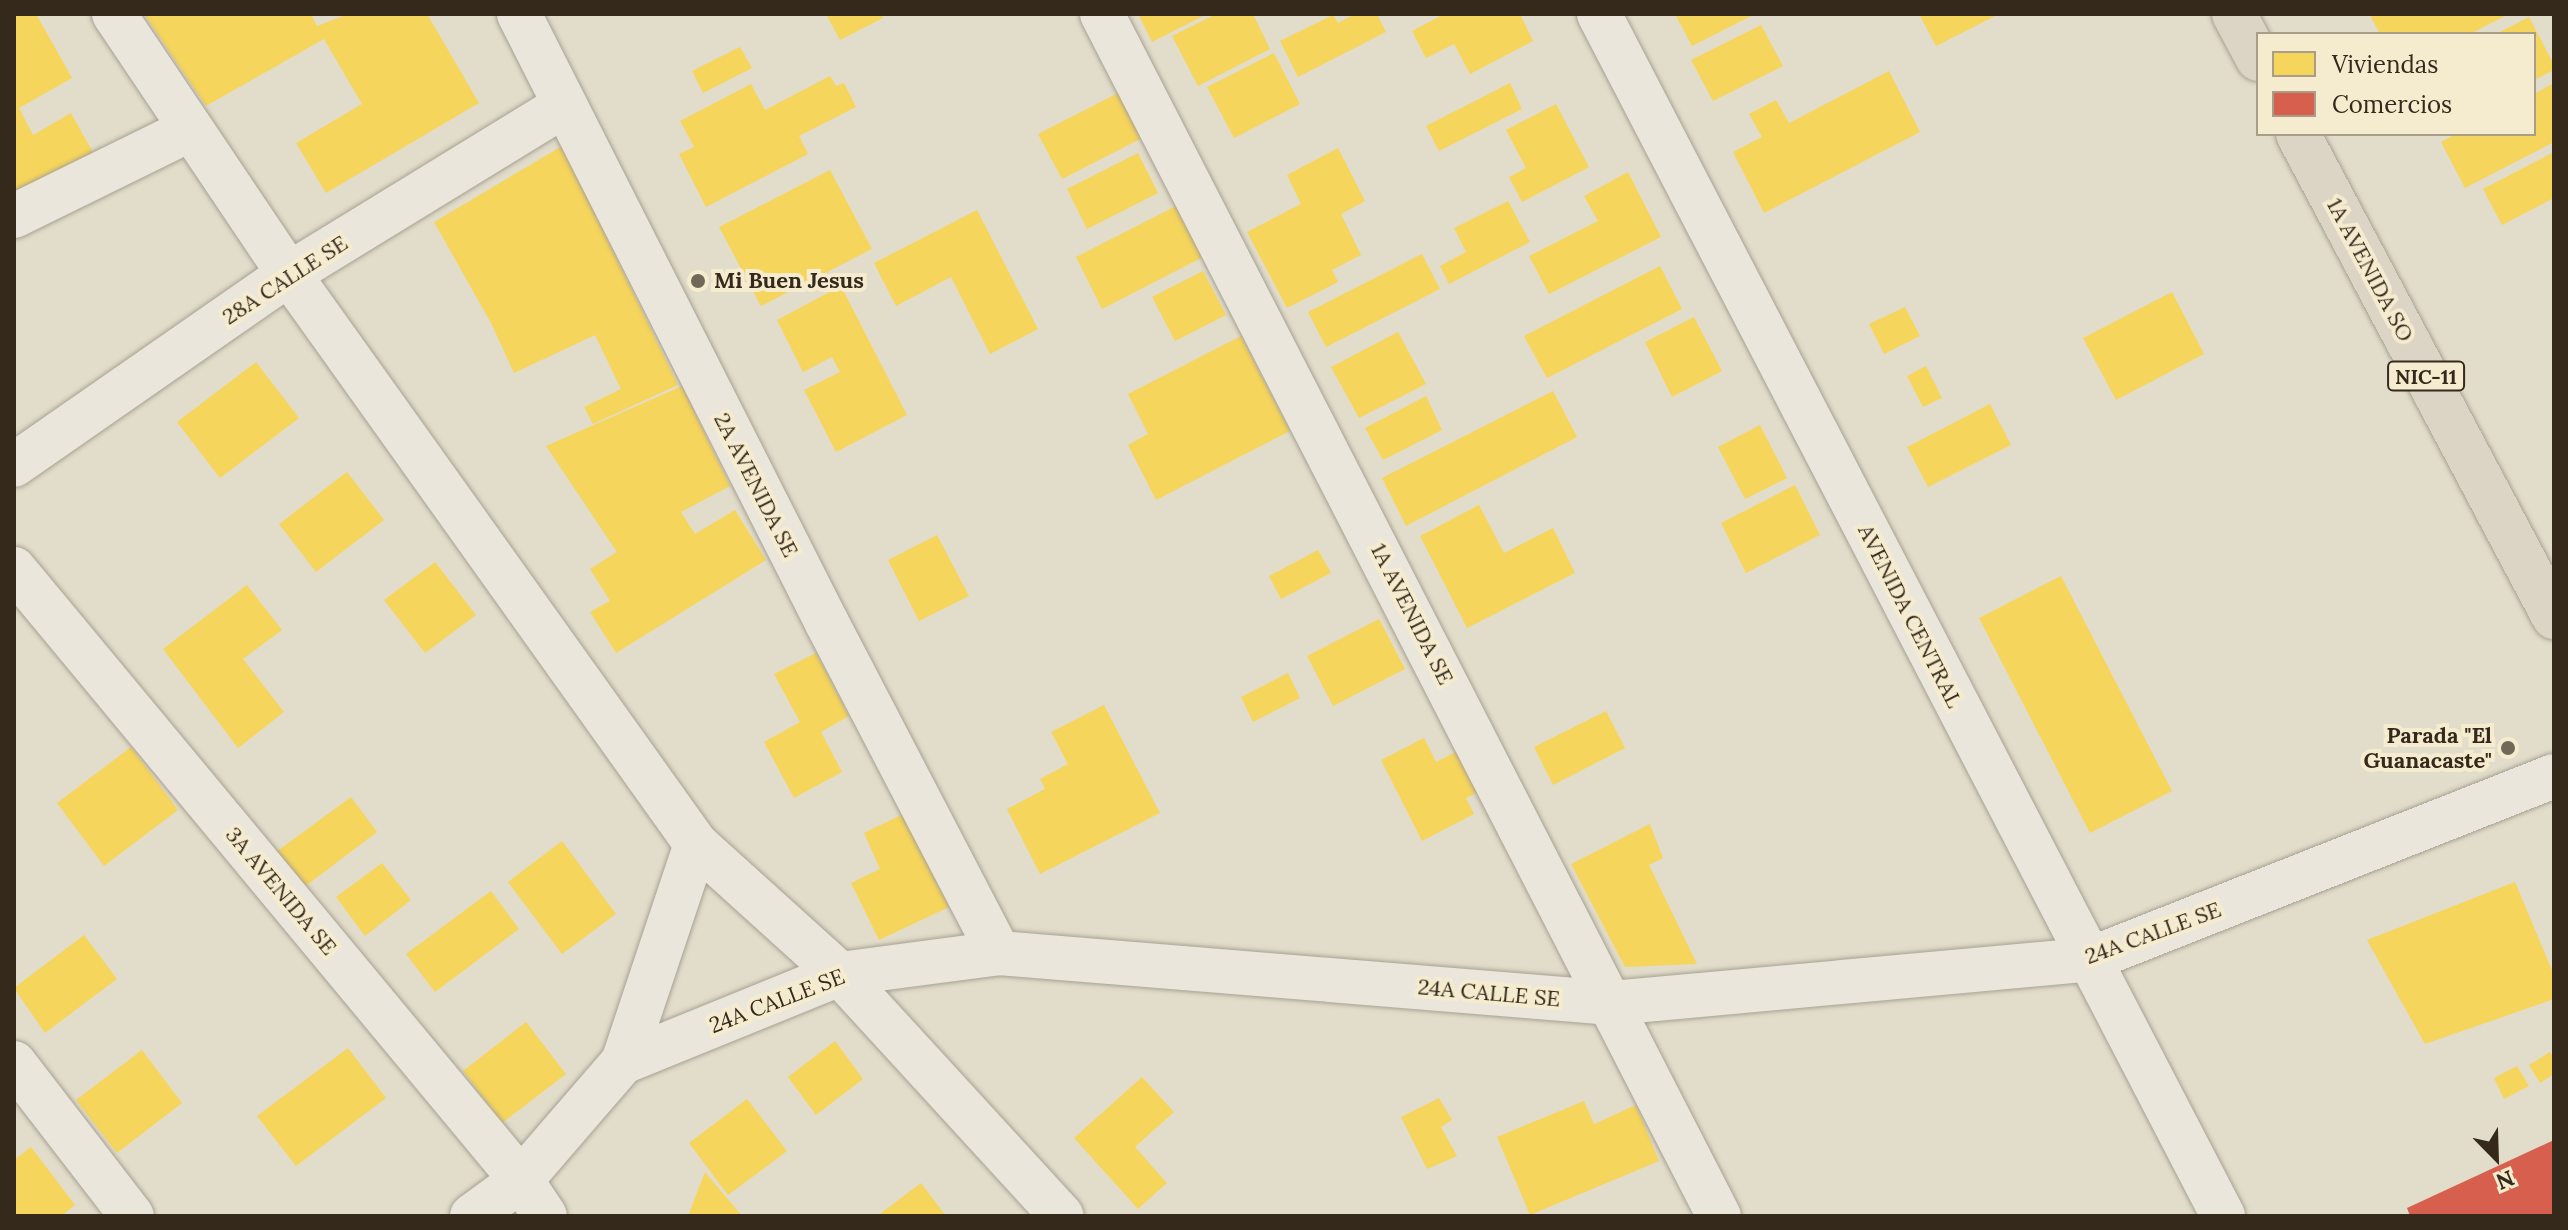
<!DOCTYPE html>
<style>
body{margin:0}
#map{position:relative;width:2568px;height:1230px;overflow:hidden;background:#e2dcca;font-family:Lora,serif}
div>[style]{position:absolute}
.homes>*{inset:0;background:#f6d55c}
.shops>*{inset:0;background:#d6604d}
.roads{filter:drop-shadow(0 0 2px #a7a193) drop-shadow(0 0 2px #a7a193)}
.minor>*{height:44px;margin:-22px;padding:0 22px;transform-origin:22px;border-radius:22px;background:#eae6db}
.trunk>*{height:44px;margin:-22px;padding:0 22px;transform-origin:22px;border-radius:22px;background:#dcd4c4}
.dots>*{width:22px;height:22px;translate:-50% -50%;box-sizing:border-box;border:4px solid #f5ebce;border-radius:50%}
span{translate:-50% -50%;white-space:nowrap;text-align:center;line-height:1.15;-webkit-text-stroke:8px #f5ebce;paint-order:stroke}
.shield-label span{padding:2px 6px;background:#f5ebce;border:2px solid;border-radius:6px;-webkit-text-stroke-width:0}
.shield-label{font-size:20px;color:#35291c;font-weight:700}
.street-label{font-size:22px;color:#35291c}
.poi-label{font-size:22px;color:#35291c;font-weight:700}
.left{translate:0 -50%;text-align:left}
.right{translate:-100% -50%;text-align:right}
.frame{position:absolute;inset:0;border:16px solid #35291c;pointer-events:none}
.legend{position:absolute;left:2256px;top:32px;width:280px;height:104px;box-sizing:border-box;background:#f5ebce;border:2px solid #a89d87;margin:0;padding:10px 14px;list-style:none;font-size:24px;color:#35291c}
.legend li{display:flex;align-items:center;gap:16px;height:40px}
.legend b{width:40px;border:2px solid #a89d87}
.north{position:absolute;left:2456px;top:1118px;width:80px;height:80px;-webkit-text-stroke:6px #f5ebce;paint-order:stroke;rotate:157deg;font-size:22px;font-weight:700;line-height:32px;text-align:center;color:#35291c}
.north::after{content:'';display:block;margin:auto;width:28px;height:36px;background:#35291c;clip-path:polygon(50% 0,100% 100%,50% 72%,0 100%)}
</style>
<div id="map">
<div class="homes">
<div style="clip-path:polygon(14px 14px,36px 14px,72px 78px,19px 108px,33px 135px,71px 113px,95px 156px,14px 202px)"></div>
<div style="clip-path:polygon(144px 14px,311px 14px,317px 26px,348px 14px,427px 14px,479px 103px,326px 193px,296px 143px,362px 104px,324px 39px,206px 106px)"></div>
<div style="clip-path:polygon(826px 14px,881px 14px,883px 18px,840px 40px)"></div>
<div style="clip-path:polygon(1138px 14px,1207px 14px,1152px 42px)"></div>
<div style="clip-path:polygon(1216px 14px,1253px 14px,1270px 49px,1198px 86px,1172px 36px)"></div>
<div style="clip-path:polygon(1355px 14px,1377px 14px,1386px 32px,1298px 77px,1280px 41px,1333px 15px,1338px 23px)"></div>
<div style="clip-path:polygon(1444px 14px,1520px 14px,1533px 41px,1470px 74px,1454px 44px,1426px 58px,1412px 31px)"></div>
<div style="clip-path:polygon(1675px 14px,1755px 14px,1692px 46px)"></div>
<div style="clip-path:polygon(1919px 14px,1999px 14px,1936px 46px)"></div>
<div style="clip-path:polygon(2377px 14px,2509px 14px,2470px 34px,2380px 34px,2371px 17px)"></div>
<div style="clip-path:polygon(2529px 17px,2554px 65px,2554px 70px,2534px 80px,2534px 34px,2496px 34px)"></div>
<div style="clip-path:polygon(1761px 25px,1783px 66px,1713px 101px,1691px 60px)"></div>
<div style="clip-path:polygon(740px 47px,752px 68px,703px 93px,692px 71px)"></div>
<div style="clip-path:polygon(1274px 53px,1300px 104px,1234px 138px,1207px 87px)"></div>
<div style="clip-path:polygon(1889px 71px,1920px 132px,1764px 213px,1733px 152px,1762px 137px,1749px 114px,1776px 100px,1789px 123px)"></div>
<div style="clip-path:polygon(830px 76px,836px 86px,844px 83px,856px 107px,799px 136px,808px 154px,706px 207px,679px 154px,694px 147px,680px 121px,751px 84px,765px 110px)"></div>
<div style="clip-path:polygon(1510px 83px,1522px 109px,1439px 151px,1426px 126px)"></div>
<div style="clip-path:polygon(2554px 83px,2554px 142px,2465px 188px,2441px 142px,2456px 134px,2534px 134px,2534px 94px)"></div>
<div style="clip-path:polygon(1118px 93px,1142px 138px,1062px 179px,1038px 134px)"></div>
<div style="clip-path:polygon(1556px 104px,1589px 167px,1522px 202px,1509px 177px,1526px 168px,1506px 130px)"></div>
<div style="clip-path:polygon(562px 146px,678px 385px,593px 424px,584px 407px,621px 389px,595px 335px,514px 373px,491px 323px,434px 222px)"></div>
<div style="clip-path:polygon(1338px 148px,1365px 201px,1341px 214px,1361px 255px,1332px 270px,1338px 282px,1287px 308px,1247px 232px,1301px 204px,1287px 175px)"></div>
<div style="clip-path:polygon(2554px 152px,2554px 198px,2502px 225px,2483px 189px)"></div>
<div style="clip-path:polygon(1138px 153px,1158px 193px,1087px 229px,1067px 189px)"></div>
<div style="clip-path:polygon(830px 170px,872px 249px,761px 306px,719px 227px)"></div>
<div style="clip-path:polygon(1628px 172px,1661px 237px,1549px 294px,1529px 256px,1598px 221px,1584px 196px)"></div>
<div style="clip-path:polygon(1508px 201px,1530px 242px,1449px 284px,1440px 266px,1466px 252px,1454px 228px)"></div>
<div style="clip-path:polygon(1176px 206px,1203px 257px,1102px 309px,1076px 257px)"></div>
<div style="clip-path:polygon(977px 210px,1038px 329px,990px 354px,951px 277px,896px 306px,874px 263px)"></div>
<div style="clip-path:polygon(1422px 254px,1440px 289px,1326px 347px,1308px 312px)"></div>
<div style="clip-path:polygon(1660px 266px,1682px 309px,1547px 378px,1524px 336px)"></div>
<div style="clip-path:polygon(1203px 271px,1226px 315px,1175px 341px,1152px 297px)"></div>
<div style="clip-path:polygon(841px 286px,907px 415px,836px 452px,804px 390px,840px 372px,832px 357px,803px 372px,777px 320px)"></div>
<div style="clip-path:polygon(2172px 292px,2204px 354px,2116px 400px,2083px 338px)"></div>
<div style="clip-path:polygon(1905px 307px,1920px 336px,1884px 354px,1869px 324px)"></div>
<div style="clip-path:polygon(1694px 317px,1722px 371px,1672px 397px,1645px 342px)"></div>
<div style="clip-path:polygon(1398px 332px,1426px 384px,1359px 418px,1331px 367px)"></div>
<div style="clip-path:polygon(1241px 336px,1290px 431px,1156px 500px,1128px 445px,1148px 434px,1128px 394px)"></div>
<div style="clip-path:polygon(256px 362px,299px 418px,220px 478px,177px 422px)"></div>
<div style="clip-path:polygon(1926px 366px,1942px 398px,1923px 407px,1907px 376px)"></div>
<div style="clip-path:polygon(682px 386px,730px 486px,681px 512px,695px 534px,735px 510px,766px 560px,616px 653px,590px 612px,610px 601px,590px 569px,617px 552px,546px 446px)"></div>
<div style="clip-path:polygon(1553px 391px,1577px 437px,1406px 526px,1382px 478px)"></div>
<div style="clip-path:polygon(1426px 396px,1442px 430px,1383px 460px,1365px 428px)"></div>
<div style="clip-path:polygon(1990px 404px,2011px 445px,1928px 487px,1907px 447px)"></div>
<div style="clip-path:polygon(1760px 425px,1787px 478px,1745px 499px,1718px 447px)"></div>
<div style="clip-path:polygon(347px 472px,384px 520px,316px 572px,279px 524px)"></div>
<div style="clip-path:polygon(1795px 485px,1820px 535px,1746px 573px,1721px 523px)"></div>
<div style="clip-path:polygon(1479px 505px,1504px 553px,1553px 528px,1575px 573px,1467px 628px,1420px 536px)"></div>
<div style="clip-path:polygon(937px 535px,969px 596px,919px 621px,888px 560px)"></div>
<div style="clip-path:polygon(1318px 550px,1331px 573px,1281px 599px,1269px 576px)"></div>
<div style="clip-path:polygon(435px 562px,476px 615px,425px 653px,384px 600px)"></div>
<div style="clip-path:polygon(2061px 576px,2172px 791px,2090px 833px,1979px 618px)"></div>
<div style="clip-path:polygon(247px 585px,282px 630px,243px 659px,284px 712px,238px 748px,163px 649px)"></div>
<div style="clip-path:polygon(1379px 619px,1405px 669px,1333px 706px,1307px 656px)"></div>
<div style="clip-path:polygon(816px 653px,849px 716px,821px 732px,842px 772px,794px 798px,764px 742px,800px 722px,774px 674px)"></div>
<div style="clip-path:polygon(1288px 673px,1300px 698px,1253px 722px,1241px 697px)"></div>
<div style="clip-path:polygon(1104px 705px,1160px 813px,1040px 874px,1007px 809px,1045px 789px,1040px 779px,1068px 764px,1051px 732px)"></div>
<div style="clip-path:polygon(1606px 711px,1625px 748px,1553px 785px,1534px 747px)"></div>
<div style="clip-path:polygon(1424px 738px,1436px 762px,1464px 748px,1485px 789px,1466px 798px,1474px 814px,1422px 841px,1381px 760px)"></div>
<div style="clip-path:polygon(131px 747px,178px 810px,104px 866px,57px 803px)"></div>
<div style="clip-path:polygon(351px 797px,377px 832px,303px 888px,276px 852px)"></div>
<div style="clip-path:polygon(903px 814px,949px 907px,879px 940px,851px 883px,880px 869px,864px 833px)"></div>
<div style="clip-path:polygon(1650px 824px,1663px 858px,1649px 865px,1697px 964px,1625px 967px,1571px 864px)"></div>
<div style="clip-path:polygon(562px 841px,616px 914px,562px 954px,508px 882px)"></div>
<div style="clip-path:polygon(382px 863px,411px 900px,365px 936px,336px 897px)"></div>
<div style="clip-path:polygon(2515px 882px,2554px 975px,2554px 999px,2425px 1044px,2367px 940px)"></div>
<div style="clip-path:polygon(491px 891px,519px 929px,435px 992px,406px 954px)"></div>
<div style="clip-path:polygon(84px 935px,117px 979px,45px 1033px,14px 988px)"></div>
<div style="clip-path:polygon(526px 1022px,566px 1074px,502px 1123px,463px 1071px)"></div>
<div style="clip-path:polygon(835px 1041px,863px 1079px,816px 1115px,788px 1077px)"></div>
<div style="clip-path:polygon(348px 1048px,386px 1098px,296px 1166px,257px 1116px)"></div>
<div style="clip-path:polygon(142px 1050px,182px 1103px,117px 1153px,76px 1100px)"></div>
<div style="clip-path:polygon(2550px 1052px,2554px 1059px,2554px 1074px,2540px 1083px,2529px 1065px)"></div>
<div style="clip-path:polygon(2517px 1066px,2529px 1086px,2504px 1099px,2494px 1078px)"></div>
<div style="clip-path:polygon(1142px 1077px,1174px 1112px,1135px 1147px,1167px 1183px,1138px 1209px,1074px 1138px)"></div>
<div style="clip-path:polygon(1439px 1098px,1452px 1120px,1441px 1127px,1457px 1156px,1427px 1169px,1401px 1117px)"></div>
<div style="clip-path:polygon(747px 1099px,787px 1151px,728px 1195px,689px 1143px)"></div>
<div style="clip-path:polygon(1584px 1101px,1594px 1124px,1636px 1105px,1659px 1161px,1530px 1215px,1497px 1137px)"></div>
<div style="clip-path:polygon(31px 1147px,75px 1205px,61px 1216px,14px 1216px,14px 1160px)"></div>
<div style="clip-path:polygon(705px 1172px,742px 1216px,688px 1216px)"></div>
<div style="clip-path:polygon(921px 1183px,946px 1216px,877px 1216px)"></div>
</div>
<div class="shops">
<div style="clip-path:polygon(2554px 1140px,2554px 1216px,2410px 1216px,2407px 1208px)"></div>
</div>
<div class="roads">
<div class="minor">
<div style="left:114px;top:14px;width:313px;rotate:56.1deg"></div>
<div style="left:289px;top:274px;width:700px;rotate:54.47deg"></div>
<div style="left:696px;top:844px;width:194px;rotate:42.1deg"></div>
<div style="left:840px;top:974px;width:328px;rotate:47.5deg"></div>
<div style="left:519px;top:14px;width:682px;rotate:63.17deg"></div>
<div style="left:827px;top:623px;width:372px;rotate:62.5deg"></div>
<div style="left:1102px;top:14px;width:1351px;rotate:62.83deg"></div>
<div style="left:1599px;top:14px;width:1354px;rotate:62.56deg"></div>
<div style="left:14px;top:216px;width:195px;rotate:-26.2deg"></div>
<div style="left:14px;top:465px;width:335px;rotate:-34.8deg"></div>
<div style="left:289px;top:274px;width:321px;rotate:-31.5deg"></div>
<div style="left:14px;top:569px;width:794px;rotate:50.31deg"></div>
<div style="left:521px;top:1180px;width:43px;rotate:56.3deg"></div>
<div style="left:623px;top:1062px;width:230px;rotate:-71.5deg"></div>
<div style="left:14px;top:1063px;width:193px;rotate:52.4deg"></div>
<div style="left:472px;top:1216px;width:61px;rotate:-36.3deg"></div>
<div style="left:521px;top:1180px;width:156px;rotate:-49.2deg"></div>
<div style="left:623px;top:1062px;width:234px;rotate:-22.1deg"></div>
<div style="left:840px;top:974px;width:160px;rotate:-7.5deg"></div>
<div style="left:999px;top:953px;width:615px;rotate:4.66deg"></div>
<div style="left:1612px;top:1003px;width:478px;rotate:-5.2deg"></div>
<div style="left:2088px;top:960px;width:501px;rotate:-21.55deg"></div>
</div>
<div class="trunk">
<div style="left:2234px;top:14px;width:51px;rotate:61.9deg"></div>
<div style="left:2298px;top:134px;width:547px;rotate:62.08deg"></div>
</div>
</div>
<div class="dots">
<div style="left:698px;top:281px;background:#726859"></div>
<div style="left:2508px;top:748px;background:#726859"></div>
</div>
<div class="shield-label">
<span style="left:2426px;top:376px">NIC-11</span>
</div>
<div class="street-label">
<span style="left:2370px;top:270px;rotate:62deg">1A AVENIDA SO</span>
<span style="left:285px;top:280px;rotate:-33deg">28A CALLE SE</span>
<span style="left:756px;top:485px;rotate:63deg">2A AVENIDA SE</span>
<span style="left:1412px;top:614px;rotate:63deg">1A AVENIDA SE</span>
<span style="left:1910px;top:616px;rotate:63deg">AVENIDA CENTRAL</span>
<span style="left:281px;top:891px;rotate:50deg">3A AVENIDA SE</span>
<span style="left:2153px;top:933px;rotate:-20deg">24A CALLE SE</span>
<span style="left:1489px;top:993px;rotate:5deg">24A CALLE SE</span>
<span style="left:777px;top:1001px;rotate:-21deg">24A CALLE SE</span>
</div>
<div class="poi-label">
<span class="left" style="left:714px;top:281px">Mi Buen Jesus</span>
<span class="right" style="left:2492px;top:748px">Parada "El<br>Guanacaste"</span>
</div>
<div class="frame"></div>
<ul class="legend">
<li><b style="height:22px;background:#f6d55c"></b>Viviendas</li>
<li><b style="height:22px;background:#d6604d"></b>Comercios</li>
</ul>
<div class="north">N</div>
</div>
